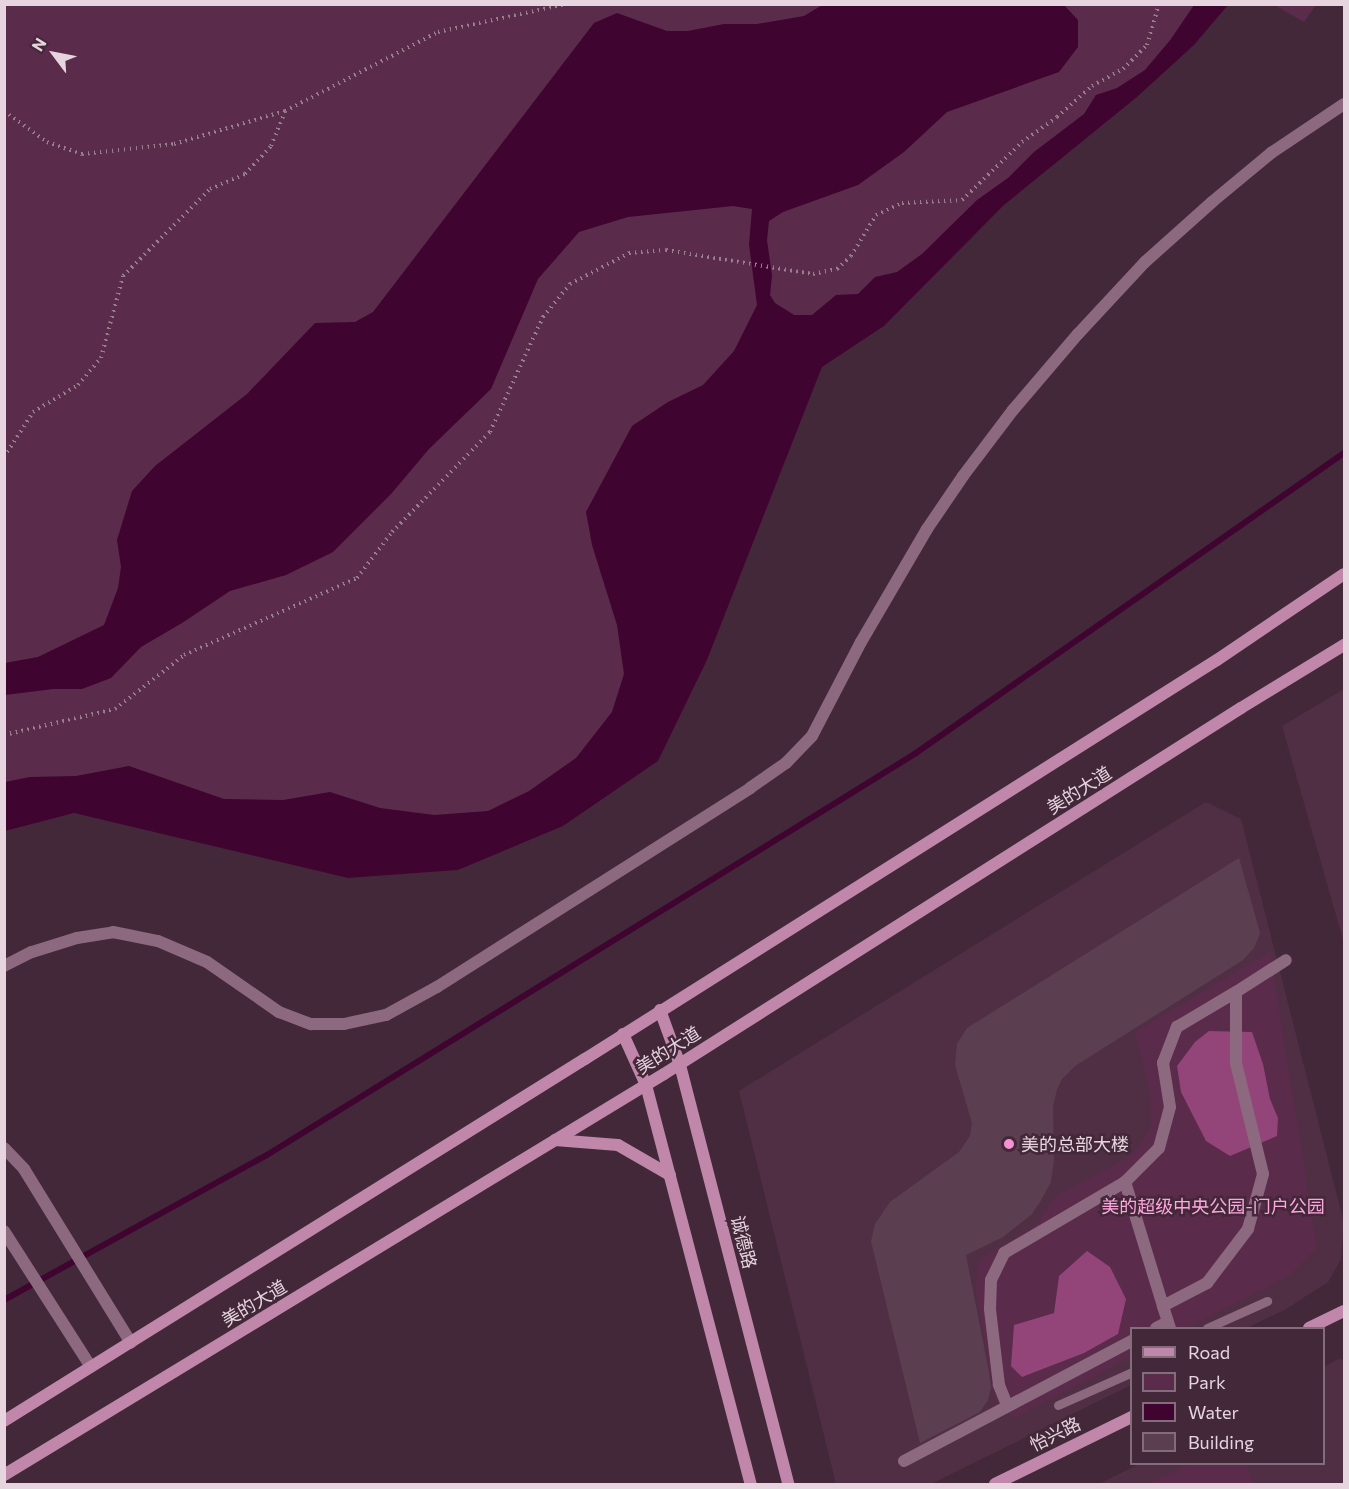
<!DOCTYPE html>
<meta charset="utf-8">
<style>
body{margin:0}
#map{position:relative;width:1349px;height:1489px;overflow:hidden;background:#432839;font-family:Commissioner,"Noto Sans SC",sans-serif}
div>[style]{position:absolute}
.built>*{inset:0;background:#502f44}
.green>*{inset:0;background:#5b2b4b}
.forest>*{inset:0;background:#934478}
.water>*{inset:0;background:#3f042f}
.stream>*{height:6px;margin:-3px;padding:0 3px;transform-origin:3px;border-radius:3px;background:#3f042f}
.building>*{inset:0;background:#5b3f51}
.path>*{height:4px;margin-top:-2px;transform-origin:0;background:repeating-linear-gradient(90deg,#96808d 0 1.5px,transparent 0 6px)}
.lane>*{height:9px;margin:-4.5px;padding:0 4.5px;transform-origin:4.5px;border-radius:4.5px;background:#8d697f}
.street>*{height:12px;margin:-6px;padding:0 6px;transform-origin:6px;border-radius:6px;background:#8d697f}
.secondary>*{height:12px;margin:-6px;padding:0 6px;transform-origin:6px;border-radius:6px;background:#c187ab}
.dots>*{width:16px;height:16px;translate:-50% -50%;box-sizing:border-box;border:3px solid #432839;border-radius:50%}
span{translate:-50% -50%;white-space:nowrap;text-align:center;line-height:1.15;-webkit-text-stroke:5px #432839;paint-order:stroke}
.street-label{font-size:18px;color:#e6d5df}
.poi-label{font-size:18px;color:#e6d5df}
.left{translate:0 -50%;text-align:left}
.park-label{font-size:18px;color:#fea6de}
.frame{position:absolute;inset:0;border:6px solid #e6d5df;pointer-events:none}
.legend{position:absolute;left:1130px;top:1327px;width:195px;height:138px;box-sizing:border-box;background:#432839;border:2px solid #846d7b;margin:0;padding:8px 10px;list-style:none;font-size:18px;color:#e6d5df}
.legend li{display:flex;align-items:center;gap:12px;height:30px}
.legend b{width:30px;border:2px solid #846d7b}
.north{position:absolute;left:24px;top:24px;width:60px;height:60px;-webkit-text-stroke:4px #432839;paint-order:stroke;rotate:302deg;font-size:16px;font-weight:700;line-height:24px;text-align:center;color:#e6d5df}
.north::after{content:'';display:block;margin:auto;width:21px;height:27px;background:#e6d5df;clip-path:polygon(50% 0,100% 100%,50% 72%,0 100%)}
</style>
<div id="map">
<div class="built">
<div style="clip-path:polygon(1344px 689px,1344px 943px,1282px 726px)"></div>
<div style="clip-path:polygon(1206px 802px,1241px 819px,1344px 1223px,1341px 1259px,1328px 1282px,1286px 1309px,1247px 1328px,1132px 1328px,1131px 1385px,931px 1484px,836px 1484px,739px 1091px)"></div>
<div style="clip-path:polygon(1340px 1358px,1344px 1361px,1344px 1484px,1099px 1484px,1139px 1464px,1324px 1464px,1324px 1367px)"></div>
</div>
<div class="green">
<div style="clip-path:polygon(5px 5px,1228px 5px,1194px 45px,1137px 97px,1004px 205px,884px 326px,822px 367px,707px 660px,658px 761px,563px 826px,458px 870px,348px 878px,74px 813px,5px 831px)"></div>
<div style="clip-path:polygon(1274px 5px,1316px 5px,1304px 22px)"></div>
<div style="clip-path:polygon(1270px 952px,1317px 1248px,1290px 1275px,1187px 1328px,1132px 1328px,1131px 1357px,1013px 1418px,995px 1399px,976px 1290px,977px 1262px,1037px 1224px,1055px 1197px,1132px 1155px,1151px 1127px,1150px 1093px,1135px 1032px)"></div>
<div style="clip-path:polygon(1189px 1464px,1247px 1464px,1253px 1484px,1147px 1484px)"></div>
</div>
<div class="forest">
<div style="clip-path:polygon(1209px 1031px,1252px 1032px,1263px 1064px,1270px 1099px,1278px 1118px,1277px 1136px,1230px 1156px,1206px 1141px,1181px 1092px,1177px 1066px,1195px 1042px)"></div>
<div style="clip-path:polygon(1087px 1251px,1110px 1267px,1126px 1299px,1118px 1334px,1084px 1353px,1022px 1377px,1011px 1366px,1014px 1325px,1054px 1313px,1059px 1276px)"></div>
</div>
<div class="water">
<div style="clip-path:polygon(824px 4px,1064px 5px,1078px 20px,1078px 47px,1059px 72px,947px 112px,904px 152px,858px 185px,783px 212px,769px 221px,767px 240px,772px 276px,770px 295px,775px 303px,794px 315px,812px 315px,836px 295px,858px 294px,875px 277px,897px 272px,922px 254px,977px 200px,1008px 178px,1034px 152px,1084px 114px,1096px 95px,1117px 88px,1145px 70px,1171px 39px,1194px 5px,1228px 5px,1194px 45px,1137px 97px,1004px 205px,884px 326px,822px 367px,707px 660px,658px 761px,563px 826px,458px 870px,348px 878px,74px 813px,5px 831px,5px 782px,30px 777px,76px 776px,129px 766px,224px 799px,283px 800px,330px 792px,380px 808px,434px 815px,488px 811px,529px 791px,576px 758px,612px 712px,624px 674px,617px 625px,592px 545px,586px 512px,632px 426px,668px 402px,703px 385px,734px 351px,757px 305px,749px 245px,752px 209px,733px 206px,628px 217px,579px 232px,538px 279px,491px 389px,429px 449px,391px 494px,333px 552px,286px 575px,230px 591px,182px 623px,141px 647px,111px 678px,82px 689px,53px 689px,5px 695px,5px 663px,38px 657px,104px 625px,118px 588px,121px 567px,117px 540px,132px 491px,155px 466px,247px 394px,315px 323px,355px 322px,373px 312px,594px 23px,617px 13px,667px 31px,688px 31px,724px 24px,757px 24px,804px 16px)"></div>
</div>
<div class="stream">
<div style="left:4px;top:1300px;width:300px;rotate:-28.9deg"></div>
<div style="left:267px;top:1155px;width:763px;rotate:-31.77deg"></div>
<div style="left:916px;top:753px;width:523px;rotate:-35.03deg"></div>
</div>
<div class="building">
<div style="clip-path:polygon(1239px 858px,1260px 933px,1254px 948px,1243px 960px,1075px 1066px,1062px 1079px,1057px 1089px,1053px 1107px,1054px 1160px,1051px 1182px,1040px 1202px,1032px 1214px,1003px 1237px,966px 1255px,989px 1372px,991px 1388px,988px 1400px,980px 1412px,920px 1443px,871px 1241px,875px 1224px,890px 1202px,959px 1152px,970px 1136px,972px 1123px,955px 1065px,957px 1044px,967px 1028px)"></div>
</div>
<div class="path">
<div style="left:4px;top:111px;width:53px;rotate:35.8deg"></div>
<div style="left:47px;top:142px;width:37px;rotate:19deg"></div>
<div style="left:82px;top:154px;width:93px;rotate:-6.2deg"></div>
<div style="left:174px;top:144px;width:116px;rotate:-16.6deg"></div>
<div style="left:285px;top:111px;width:172px;rotate:-27.3deg"></div>
<div style="left:438px;top:32px;width:131px;rotate:-12.3deg"></div>
<div style="left:4px;top:457px;width:54px;rotate:-57.2deg"></div>
<div style="left:33px;top:412px;width:52px;rotate:-31deg"></div>
<div style="left:78px;top:385px;width:35px;rotate:-50deg"></div>
<div style="left:101px;top:358px;width:85px;rotate:-75deg"></div>
<div style="left:123px;top:276px;width:123px;rotate:-45deg"></div>
<div style="left:210px;top:189px;width:38px;rotate:-23deg"></div>
<div style="left:245px;top:174px;width:38px;rotate:-47deg"></div>
<div style="left:271px;top:146px;width:37px;rotate:-68deg"></div>
<div style="left:4px;top:735px;width:114px;rotate:-13.2deg"></div>
<div style="left:115px;top:709px;width:88px;rotate:-38deg"></div>
<div style="left:184px;top:655px;width:189px;rotate:-24deg"></div>
<div style="left:357px;top:578px;width:58px;rotate:-52.7deg"></div>
<div style="left:392px;top:532px;width:140px;rotate:-45.6deg"></div>
<div style="left:490px;top:432px;width:127px;rotate:-65.3deg"></div>
<div style="left:543px;top:317px;width:43px;rotate:-50.7deg"></div>
<div style="left:570px;top:284px;width:67px;rotate:-27.7deg"></div>
<div style="left:629px;top:253px;width:37px;rotate:-5deg"></div>
<div style="left:666px;top:250px;width:149px;rotate:9.3deg"></div>
<div style="left:813px;top:274px;width:25px;rotate:-12deg"></div>
<div style="left:837px;top:269px;width:19px;rotate:-43deg"></div>
<div style="left:851px;top:256px;width:48px;rotate:-58.6deg"></div>
<div style="left:876px;top:215px;width:29px;rotate:-25deg"></div>
<div style="left:902px;top:203px;width:60px;rotate:-2.9deg"></div>
<div style="left:962px;top:200px;width:83px;rotate:-44deg"></div>
<div style="left:1022px;top:142px;width:43px;rotate:-35.5deg"></div>
<div style="left:1057px;top:117px;width:47px;rotate:-41.5deg"></div>
<div style="left:1092px;top:86px;width:35px;rotate:-29deg"></div>
<div style="left:1123px;top:69px;width:34px;rotate:-45deg"></div>
<div style="left:1147px;top:45px;width:43px;rotate:-73.7deg"></div>
</div>
<div class="lane">
<div style="left:1207px;top:1328px;width:66px;rotate:-24.2deg"></div>
<div style="left:1058px;top:1405px;width:81px;rotate:-24deg"></div>
</div>
<div class="street">
<div style="left:4px;top:966px;width:31px;rotate:-27deg"></div>
<div style="left:32px;top:952px;width:47px;rotate:-17.3deg"></div>
<div style="left:77px;top:938px;width:36px;rotate:-9deg"></div>
<div style="left:113px;top:932px;width:46px;rotate:11.3deg"></div>
<div style="left:158px;top:941px;width:53px;rotate:23.2deg"></div>
<div style="left:207px;top:962px;width:88px;rotate:34.8deg"></div>
<div style="left:279px;top:1012px;width:34px;rotate:21deg"></div>
<div style="left:311px;top:1024px;width:33px"></div>
<div style="left:344px;top:1024px;width:43px;rotate:-12.1deg"></div>
<div style="left:386px;top:1015px;width:58px;rotate:-28.8deg"></div>
<div style="left:437px;top:987px;width:371px;rotate:-32.4deg"></div>
<div style="left:750px;top:788px;width:44px;rotate:-34.8deg"></div>
<div style="left:786px;top:763px;width:37px;rotate:-46deg"></div>
<div style="left:812px;top:736px;width:106px;rotate:-62.5deg"></div>
<div style="left:861px;top:642px;width:131px;rotate:-59.7deg"></div>
<div style="left:927px;top:529px;width:64px;rotate:-55.8deg"></div>
<div style="left:963px;top:476px;width:83px;rotate:-52.9deg"></div>
<div style="left:1013px;top:410px;width:100px;rotate:-49.5deg"></div>
<div style="left:1078px;top:334px;width:98px;rotate:-47.1deg"></div>
<div style="left:1145px;top:262px;width:90px;rotate:-41.8deg"></div>
<div style="left:1212px;top:202px;width:77px;rotate:-39.7deg"></div>
<div style="left:1271px;top:153px;width:88px;rotate:-33.9deg"></div>
<div style="left:4px;top:1148px;width:29px;rotate:46deg"></div>
<div style="left:24px;top:1169px;width:204px;rotate:58.4deg"></div>
<div style="left:4px;top:1231px;width:161px;rotate:57.4deg"></div>
<div style="left:1163px;top:1306px;width:130px;rotate:-107deg"></div>
<div style="left:1125px;top:1182px;width:48px;rotate:-45deg"></div>
<div style="left:1159px;top:1148px;width:42px;rotate:-75deg"></div>
<div style="left:1170px;top:1107px;width:45px;rotate:-99deg"></div>
<div style="left:1163px;top:1063px;width:39px;rotate:-69deg"></div>
<div style="left:1177px;top:1027px;width:69px;rotate:-30.7deg"></div>
<div style="left:1156px;top:1328px;width:13px;rotate:-27deg"></div>
<div style="left:1170px;top:1328px;width:23px;rotate:-108deg"></div>
<div style="left:1163px;top:1306px;width:50px;rotate:-27.6deg"></div>
<div style="left:1207px;top:1283px;width:68px;rotate:-52.8deg"></div>
<div style="left:1248px;top:1229px;width:57px;rotate:-74.7deg"></div>
<div style="left:1263px;top:1174px;width:114px;rotate:-103.7deg"></div>
<div style="left:1236px;top:1063px;width:71px;rotate:-90deg"></div>
<div style="left:1236px;top:992px;width:59px;rotate:-32.6deg"></div>
<div style="left:1007px;top:1405px;width:22px;rotate:-112deg"></div>
<div style="left:999px;top:1385px;width:77px;rotate:-96.8deg"></div>
<div style="left:990px;top:1309px;width:29px;rotate:-88deg"></div>
<div style="left:991px;top:1280px;width:30px;rotate:-64deg"></div>
<div style="left:1004px;top:1253px;width:140px;rotate:-30.4deg"></div>
<div style="left:904px;top:1461px;width:258px;rotate:-27.8deg"></div>
</div>
<div class="secondary">
<div style="left:660px;top:1010px;width:59px;rotate:70deg"></div>
<div style="left:680px;top:1065px;width:433px;rotate:75.5deg"></div>
<div style="left:623px;top:1034px;width:56px;rotate:65.7deg"></div>
<div style="left:646px;top:1085px;width:413px;rotate:75.3deg"></div>
<div style="left:555px;top:1140px;width:63px;rotate:4.5deg"></div>
<div style="left:618px;top:1145px;width:60px;rotate:30deg"></div>
<div style="left:1309px;top:1328px;width:39px;rotate:-26deg"></div>
<div style="left:4px;top:1421px;width:685px;rotate:-31.93deg"></div>
<div style="left:585px;top:1059px;width:747px;rotate:-32.27deg"></div>
<div style="left:1217px;top:660px;width:153px;rotate:-34.1deg"></div>
<div style="left:4px;top:1475px;width:772px;rotate:-31.28deg"></div>
<div style="left:664px;top:1074px;width:683px;rotate:-32.39deg"></div>
<div style="left:1241px;top:708px;width:121px;rotate:-31.5deg"></div>
<div style="left:995px;top:1484px;width:153px;rotate:-26.1deg"></div>
</div>
<div class="dots">
<div style="left:1009px;top:1144px;background:#f591d1"></div>
</div>
<div class="street-label">
<span style="left:1079px;top:790px;rotate:-32deg">美的大道</span>
<span style="left:668px;top:1050px;rotate:-32deg">美的大道</span>
<span style="left:744px;top:1242px;rotate:76deg">诚德路</span>
<span style="left:254px;top:1303px;rotate:-31deg">美的大道</span>
<span style="left:1055px;top:1434px;rotate:-26deg">怡兴路</span>
</div>
<div class="poi-label">
<span class="left" style="left:1021px;top:1144px">美的总部大楼</span>
</div>
<div class="park-label">
<span style="left:1213px;top:1206px">美的超级中央公园-门户公园</span>
</div>
<div class="frame"></div>
<ul class="legend">
<li><b style="height:8px;background:#c187ab"></b>Road</li>
<li><b style="height:16px;background:#5b2b4b"></b>Park</li>
<li><b style="height:16px;background:#3f042f"></b>Water</li>
<li><b style="height:16px;background:#5b3f51"></b>Building</li>
</ul>
<div class="north">N</div>
</div>
